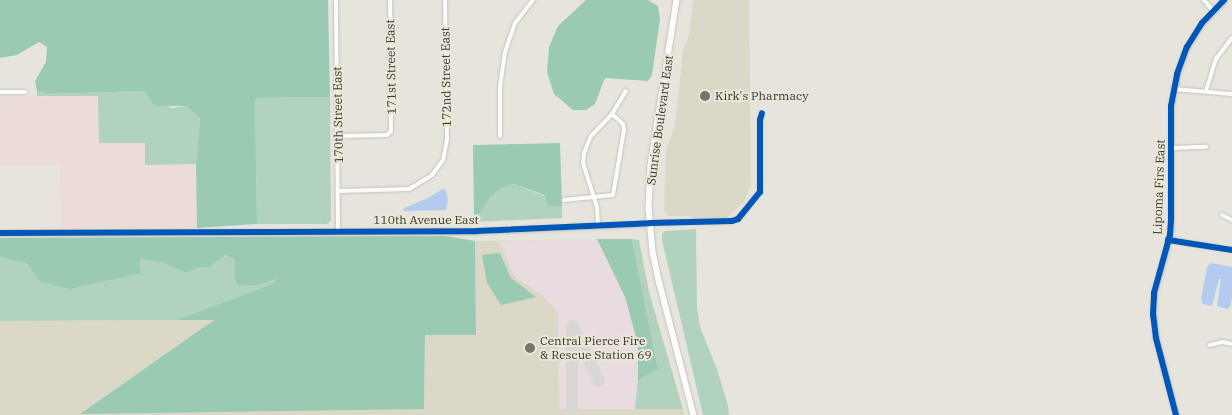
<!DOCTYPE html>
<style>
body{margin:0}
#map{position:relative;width:1232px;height:415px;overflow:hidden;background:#e6e4dc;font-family:"IBM Plex Serif",serif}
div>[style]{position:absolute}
.built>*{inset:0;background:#dbd8c8}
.industrial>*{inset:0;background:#ecdcd8}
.education>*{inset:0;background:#e8dce0}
.green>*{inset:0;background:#b0d2be}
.forest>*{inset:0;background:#9acbb2}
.water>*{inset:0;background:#b3cbee}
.taxiway>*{height:12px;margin:-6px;padding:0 6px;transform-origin:6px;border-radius:6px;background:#dad8d4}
.roads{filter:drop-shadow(0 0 1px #c4c2bd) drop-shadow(0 0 1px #c4c2bd)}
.minor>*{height:4px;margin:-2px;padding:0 2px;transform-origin:2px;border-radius:2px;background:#fbfbfa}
.tertiary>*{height:5px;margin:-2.5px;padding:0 2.5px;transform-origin:2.5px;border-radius:2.5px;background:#fbfbfa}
.secondary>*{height:5.5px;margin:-2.75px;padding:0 2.75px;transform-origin:2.75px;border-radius:2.75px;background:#fbfbfa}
.cycleway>*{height:6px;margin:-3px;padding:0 3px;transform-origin:3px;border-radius:3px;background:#0057b8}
.dots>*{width:14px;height:14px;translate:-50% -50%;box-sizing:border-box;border:2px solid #eae6d8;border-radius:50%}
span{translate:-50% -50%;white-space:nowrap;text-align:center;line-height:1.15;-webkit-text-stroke:4px #eae6d8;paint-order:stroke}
.street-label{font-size:12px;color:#393832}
.poi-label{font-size:12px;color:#393832}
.left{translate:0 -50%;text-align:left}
</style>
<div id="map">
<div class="built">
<div style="clip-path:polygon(693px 0,749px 0,751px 184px,744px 202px,725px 219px,694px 219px,690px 216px,668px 216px,664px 212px,666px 150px,675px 126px,683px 50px,689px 35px)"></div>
<div style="clip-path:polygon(597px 239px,639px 370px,635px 409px,683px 409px,684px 415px,0 415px,0 321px,215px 320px,81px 413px,424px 408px,425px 335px,476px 334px,475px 241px)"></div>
</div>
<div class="industrial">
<div style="clip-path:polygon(98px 96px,145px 143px,146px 164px,196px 164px,197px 228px,61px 229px,60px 165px,0 166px,0 97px)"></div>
</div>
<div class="education">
<div style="clip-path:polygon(597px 239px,625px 297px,638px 344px,639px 370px,635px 409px,559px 409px,558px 312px,542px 295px,515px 277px,499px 241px)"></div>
</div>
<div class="green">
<div style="clip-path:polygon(37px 91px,48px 94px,145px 91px,171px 108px,186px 106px,200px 118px,196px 164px,145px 165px,145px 143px,99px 143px,98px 96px,37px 96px)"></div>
<div style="clip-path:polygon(330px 97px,331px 220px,327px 224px,257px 224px,255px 98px)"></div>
<div style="clip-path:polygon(514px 184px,544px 196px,548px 206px,562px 206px,562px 218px,474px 222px,474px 218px,480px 213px,491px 196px,502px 188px)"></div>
<div style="clip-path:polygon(696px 229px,697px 307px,700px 327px,717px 369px,728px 406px,729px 415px,703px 415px,662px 240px,662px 234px,665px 231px)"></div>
<div style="clip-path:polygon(632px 239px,639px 240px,649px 292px,683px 409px,635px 409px,638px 381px,658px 369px)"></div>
<div style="clip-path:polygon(226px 255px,235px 260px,235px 280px,254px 286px,278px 278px,272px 284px,176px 320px,0 321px,0 257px,27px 264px,39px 281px,141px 273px,140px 259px,164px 263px,185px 273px,198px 268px,210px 267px)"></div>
</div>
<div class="forest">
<div style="clip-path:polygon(0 0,328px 0,330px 97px,255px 98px,257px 224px,197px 228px,196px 164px,200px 118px,186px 106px,154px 106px,145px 91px,48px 94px,37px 91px,35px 81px,46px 62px,47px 47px,39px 42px,17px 55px,0 58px)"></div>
<div style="clip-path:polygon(586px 0,648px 0,658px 6px,660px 19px,652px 75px,648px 81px,605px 78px,595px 104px,586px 110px,573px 110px,554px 94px,547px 72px,549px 47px,558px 26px)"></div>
<div style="clip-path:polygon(560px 143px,562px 206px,548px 206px,544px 195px,514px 184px,502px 188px,491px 196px,480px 213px,474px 218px,473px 145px)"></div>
<div style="clip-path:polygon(446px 236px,475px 241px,476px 335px,425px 335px,424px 409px,80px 414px,214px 320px,176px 320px,272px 284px,277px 279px,254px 286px,238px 285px,235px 280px,235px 260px,226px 255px,210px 267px,198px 268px,185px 273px,164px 263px,140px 259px,141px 273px,69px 289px,39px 281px,27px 264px,0 257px,0 238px)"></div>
<div style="clip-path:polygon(597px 239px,632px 239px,658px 369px,638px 381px,638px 344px,625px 297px)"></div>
<div style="clip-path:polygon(500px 253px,511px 278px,536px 297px,501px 305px,487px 283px,482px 255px)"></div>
</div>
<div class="water">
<div style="clip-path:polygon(443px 189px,446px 190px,448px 200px,446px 210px,403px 211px,404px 208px,426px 199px)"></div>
<div style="clip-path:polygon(1211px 263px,1232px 267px,1232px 298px,1230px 307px,1227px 309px,1217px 306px,1221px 279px,1219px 279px,1212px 306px,1203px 304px,1201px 299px,1207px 267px)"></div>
</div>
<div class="taxiway">
<div style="left:572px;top:415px;width:89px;rotate:-90deg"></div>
<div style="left:572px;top:326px;width:61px;rotate:63.9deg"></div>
</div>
<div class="roads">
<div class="minor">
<div style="left:336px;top:0;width:231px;rotate:89.5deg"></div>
<div style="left:1204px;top:0;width:13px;rotate:51deg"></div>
<div style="left:1173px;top:89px;width:59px;rotate:4.8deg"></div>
<div style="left:1206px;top:91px;width:34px;rotate:-73deg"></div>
<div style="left:1216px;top:59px;width:26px;rotate:-53deg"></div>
<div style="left:0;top:92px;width:25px"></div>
<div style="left:338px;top:136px;width:49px;rotate:-1.2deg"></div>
<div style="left:387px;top:135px;width:6px;rotate:-45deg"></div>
<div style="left:391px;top:131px;width:131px;rotate:-90.4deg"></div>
<div style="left:500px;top:136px;width:49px;rotate:-90deg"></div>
<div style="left:500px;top:87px;width:35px;rotate:-82deg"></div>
<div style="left:505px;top:52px;width:31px;rotate:-71deg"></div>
<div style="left:515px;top:23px;width:29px;rotate:-52deg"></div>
<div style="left:1172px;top:148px;width:34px;rotate:-2deg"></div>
<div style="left:339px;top:191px;width:70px;rotate:-1.6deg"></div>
<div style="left:409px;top:189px;width:27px;rotate:-31deg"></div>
<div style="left:432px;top:175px;width:19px;rotate:-54deg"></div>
<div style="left:443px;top:160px;width:20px;rotate:-79deg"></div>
<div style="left:447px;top:140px;width:140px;rotate:-90.8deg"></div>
<div style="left:564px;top:200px;width:49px;rotate:-5.8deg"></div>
<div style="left:613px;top:195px;width:66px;rotate:-80.4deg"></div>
<div style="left:624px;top:130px;width:6px;rotate:-99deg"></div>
<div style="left:623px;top:124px;width:15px;rotate:-138deg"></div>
<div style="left:1222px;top:215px;width:11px;rotate:27deg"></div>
<div style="left:650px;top:223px;width:82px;rotate:-1.4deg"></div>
<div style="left:732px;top:221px;width:6px;rotate:-18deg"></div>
<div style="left:738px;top:219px;width:35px;rotate:-51deg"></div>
<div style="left:760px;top:192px;width:72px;rotate:-90deg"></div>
<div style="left:760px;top:120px;width:7px;rotate:-74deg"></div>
<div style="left:598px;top:226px;width:19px;rotate:-93deg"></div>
<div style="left:597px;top:207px;width:46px;rotate:-107.7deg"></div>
<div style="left:583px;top:163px;width:10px;rotate:-84deg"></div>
<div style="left:584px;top:153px;width:18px;rotate:-68deg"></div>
<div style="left:591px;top:136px;width:30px;rotate:-46deg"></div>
<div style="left:612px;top:114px;width:27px;rotate:-59deg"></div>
<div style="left:1168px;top:240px;width:65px;rotate:8.9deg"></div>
<div style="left:1210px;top:345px;width:12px;rotate:-14deg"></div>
<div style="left:1222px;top:342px;width:10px;rotate:11deg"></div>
</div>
<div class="tertiary">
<div style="left:0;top:233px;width:477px;rotate:-0.2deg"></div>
<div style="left:477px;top:231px;width:173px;rotate:-2.6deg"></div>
<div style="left:1176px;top:415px;width:80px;rotate:-104.6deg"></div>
<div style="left:1156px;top:338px;width:23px;rotate:-97deg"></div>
<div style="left:1153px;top:315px;width:22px;rotate:-87deg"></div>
<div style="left:1154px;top:293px;width:60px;rotate:-74.6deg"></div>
<div style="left:1170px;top:235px;width:16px;rotate:-86deg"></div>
<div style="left:1171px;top:219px;width:113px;rotate:-90deg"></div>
<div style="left:1171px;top:106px;width:33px;rotate:-79deg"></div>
<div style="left:1177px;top:74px;width:29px;rotate:-70deg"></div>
<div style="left:1187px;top:47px;width:28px;rotate:-58deg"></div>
<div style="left:1202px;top:23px;width:32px;rotate:-46deg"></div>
</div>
<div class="secondary">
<div style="left:677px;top:0;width:168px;rotate:98.9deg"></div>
<div style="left:651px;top:166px;width:42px;rotate:92.7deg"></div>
<div style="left:649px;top:208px;width:44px;rotate:84.8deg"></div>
<div style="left:653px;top:252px;width:33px;rotate:78deg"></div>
<div style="left:660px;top:284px;width:135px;rotate:75.5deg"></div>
</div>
</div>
<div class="cycleway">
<div style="left:0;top:233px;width:477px;rotate:-0.2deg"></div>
<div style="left:477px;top:231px;width:173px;rotate:-2.6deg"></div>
<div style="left:650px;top:223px;width:82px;rotate:-1.4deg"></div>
<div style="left:732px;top:221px;width:6px;rotate:-18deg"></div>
<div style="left:738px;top:219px;width:35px;rotate:-51deg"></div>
<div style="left:760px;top:192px;width:72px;rotate:-90deg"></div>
<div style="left:760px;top:120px;width:7px;rotate:-74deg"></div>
<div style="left:1168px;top:240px;width:65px;rotate:8.9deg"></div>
<div style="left:1176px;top:415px;width:80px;rotate:-104.6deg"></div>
<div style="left:1156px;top:338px;width:23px;rotate:-97deg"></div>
<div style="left:1153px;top:315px;width:22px;rotate:-87deg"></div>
<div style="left:1154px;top:293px;width:60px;rotate:-74.6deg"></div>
<div style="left:1170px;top:235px;width:16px;rotate:-86deg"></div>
<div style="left:1171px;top:219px;width:113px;rotate:-90deg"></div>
<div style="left:1171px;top:106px;width:33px;rotate:-79deg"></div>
<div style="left:1177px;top:74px;width:29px;rotate:-70deg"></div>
<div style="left:1187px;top:47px;width:28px;rotate:-58deg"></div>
<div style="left:1202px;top:23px;width:32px;rotate:-46deg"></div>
</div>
<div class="dots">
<div style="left:705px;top:96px;background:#76746e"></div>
<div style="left:530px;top:348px;background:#76746e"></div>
</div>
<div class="street-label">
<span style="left:391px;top:67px;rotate:-91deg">171st Street East</span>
<span style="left:446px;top:77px;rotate:-91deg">172nd Street East</span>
<span style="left:338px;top:115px;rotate:-91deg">170th Street East</span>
<span style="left:660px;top:120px;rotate:-82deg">Sunrise Boulevard East</span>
<span style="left:1159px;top:187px;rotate:-88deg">Lipoma Firs East</span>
<span style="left:426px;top:220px">110th Avenue East</span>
</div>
<div class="poi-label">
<span class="left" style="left:715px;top:96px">Kirk's Pharmacy</span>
<span class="left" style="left:540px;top:348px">Central Pierce Fire<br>&amp; Rescue Station 69</span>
</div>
</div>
